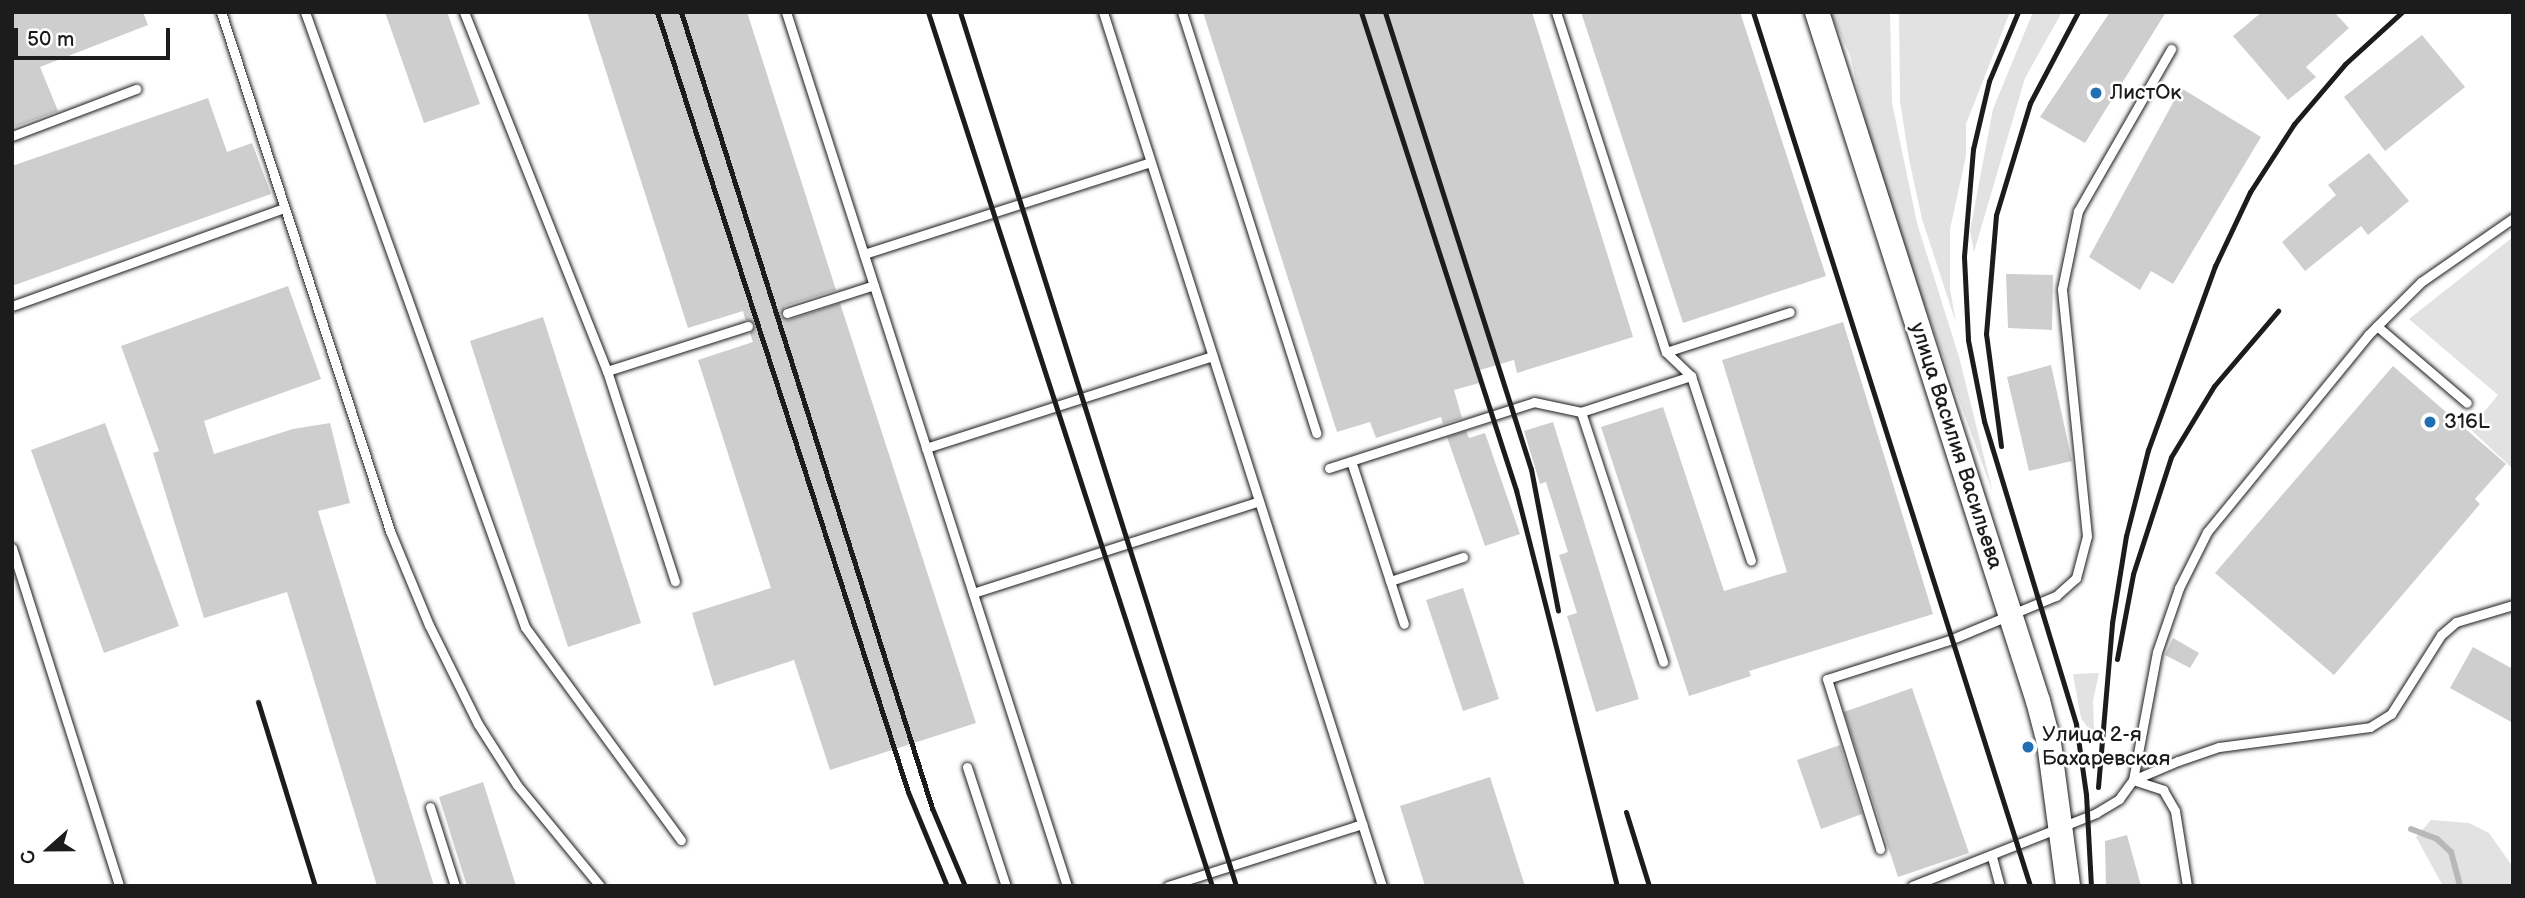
<!DOCTYPE html>
<meta charset="utf-8">
<style>
body{margin:0}
#map{position:relative;width:2525px;height:898px;overflow:hidden;background:#fff;font-family:"Balsamiq Sans",sans-serif}
div>[style]{position:absolute}
.green>*{inset:0;background:#e2e2e2}
.stream>*{height:6px;margin:-3px;padding:0 3px;transform-origin:3px;border-radius:3px;background:#b8b8b8}
.building>*{inset:0;background:#cecece}
.roads{filter:drop-shadow(0 0 2px #1c1c1c) drop-shadow(0 0 2px #1c1c1c)}
.lane>*{height:9px;margin:-4.5px;padding:0 4.5px;transform-origin:4.5px;border-radius:4.5px;background:#fff}
.secondary>*{height:24px;margin:-12px;padding:0 12px;transform-origin:12px;border-radius:12px;background:#fff}
.rail>*{height:5px;margin:-2.5px;padding:0 2.5px;transform-origin:2.5px;border-radius:2.5px;background:#1c1c1c}
.dots>*{width:19px;height:19px;translate:-50% -50%;box-sizing:border-box;border:4px solid #fff;border-radius:50%}
span{translate:-50% -50%;white-space:nowrap;text-align:center;line-height:1.15;-webkit-text-stroke:5px #fff;paint-order:stroke}
.poi-label{font-size:21px;color:#1c1c1c}
.left{translate:0 -50%;text-align:left}
.street-label{font-size:21px;color:#1c1c1c}
.frame{position:absolute;inset:0;border:14px solid #1c1c1c;pointer-events:none}
.north{position:absolute;left:14px;top:814px;width:70px;height:70px;-webkit-text-stroke:5px #fff;paint-order:stroke;rotate:249deg;font-size:19px;font-weight:700;line-height:28px;text-align:center;color:#1c1c1c}
.north::after{content:'';display:block;margin:auto;width:24px;height:32px;background:#1c1c1c;clip-path:polygon(50% 0,100% 100%,50% 72%,0 100%)}
.scale{position:absolute;left:14px;top:28px;width:156px;height:32px;box-sizing:border-box;border:4px solid #1c1c1c;border-top:0;padding-left:9px;font-size:21px;line-height:24px;white-space:nowrap;color:#1c1c1c;-webkit-text-stroke:5px #fff;paint-order:stroke}
</style>
<div id="map">
<div class="green">
<div style="clip-path:polygon(1830px 12px,1890px 12px,1892px 103px,1917px 223px,1959px 357px,1993px 493px,1919px 290px,1870px 141px,1850px 55px)"></div>
<div style="clip-path:polygon(1899px 12px,2010px 12px,1966px 124px,1966px 156px,1950px 229px,1950px 289px,1956px 323px,1922px 219px,1909px 159px,1900px 101px)"></div>
<div style="clip-path:polygon(2033px 12px,2062px 12px,2025px 78px,1974px 252px,1970px 231px,1993px 109px)"></div>
<div style="clip-path:polygon(2513px 237px,2513px 469px,2470px 429px,2498px 395px,2409px 319px)"></div>
<div style="clip-path:polygon(2099px 673px,2093px 701px,2094px 729px,2089px 729px,2081px 718px,2073px 674px)"></div>
<div style="clip-path:polygon(2431px 820px,2469px 823px,2489px 833px,2513px 867px,2513px 886px,2443px 886px,2416px 837px)"></div>
</div>
<div class="stream">
<div style="left:2411px;top:829px;width:28px;rotate:21deg"></div>
<div style="left:2437px;top:839px;width:19px;rotate:43deg"></div>
<div style="left:2451px;top:852px;width:35px;rotate:75deg"></div>
</div>
<div class="building">
<div style="clip-path:polygon(12px 12px,143px 12px,148px 25px,40px 67px,58px 111px,12px 128px)"></div>
<div style="clip-path:polygon(385px 12px,447px 12px,480px 104px,424px 123px)"></div>
<div style="clip-path:polygon(587px 12px,747px 12px,836px 290px,785px 306px,781px 316px,789px 320px,840px 303px,976px 723px,830px 770px,794px 660px,714px 686px,692px 613px,771px 588px,698px 360px,753px 342px,750px 333px,755px 325px,745px 319px,743px 311px,688px 328px)"></div>
<div style="clip-path:polygon(1203px 12px,1532px 12px,1633px 337px,1517px 373px,1514px 360px,1480px 370px,1483px 382px,1454px 390px,1462px 418px,1443px 424px,1441px 417px,1376px 438px,1370px 422px,1337px 432px)"></div>
<div style="clip-path:polygon(1581px 12px,1740px 12px,1826px 276px,1683px 323px)"></div>
<div style="clip-path:polygon(2110px 12px,2166px 12px,2085px 143px,2040px 117px)"></div>
<div style="clip-path:polygon(2262px 12px,2334px 12px,2349px 28px,2306px 67px,2316px 77px,2288px 100px,2233px 36px)"></div>
<div style="clip-path:polygon(2422px 35px,2465px 87px,2385px 151px,2344px 97px)"></div>
<div style="clip-path:polygon(2181px 88px,2261px 137px,2173px 284px,2151px 271px,2140px 290px,2089px 257px)"></div>
<div style="clip-path:polygon(208px 98px,227px 152px,252px 143px,271px 194px,12px 286px,12px 166px)"></div>
<div style="clip-path:polygon(2369px 153px,2409px 201px,2368px 235px,2361px 226px,2305px 271px,2282px 242px,2336px 195px,2328px 185px)"></div>
<div style="clip-path:polygon(2006px 274px,2053px 275px,2052px 330px,2008px 328px)"></div>
<div style="clip-path:polygon(288px 286px,321px 379px,204px 421px,214px 454px,293px 429px,330px 423px,350px 503px,318px 511px,434px 886px,377px 886px,287px 592px,204px 618px,153px 453px,159px 451px,121px 346px)"></div>
<div style="clip-path:polygon(543px 317px,641px 623px,568px 647px,470px 341px)"></div>
<div style="clip-path:polygon(1843px 322px,1933px 614px,1749px 671px,1751px 676px,1689px 696px,1601px 427px,1663px 407px,1724px 591px,1787px 572px,1722px 360px)"></div>
<div style="clip-path:polygon(2051px 365px,2072px 461px,2029px 471px,2007px 377px)"></div>
<div style="clip-path:polygon(2393px 366px,2506px 464px,2475px 499px,2480px 504px,2334px 675px,2215px 573px)"></div>
<div style="clip-path:polygon(1553px 422px,1639px 699px,1596px 712px,1567px 616px,1577px 613px,1559px 555px,1568px 552px,1546px 482px,1540px 484px,1524px 431px)"></div>
<div style="clip-path:polygon(105px 423px,179px 626px,104px 653px,31px 450px)"></div>
<div style="clip-path:polygon(1466px 431px,1469px 438px,1485px 433px,1520px 534px,1485px 546px,1447px 437px)"></div>
<div style="clip-path:polygon(1463px 588px,1499px 699px,1463px 711px,1426px 600px)"></div>
<div style="clip-path:polygon(2173px 638px,2199px 653px,2190px 668px,2165px 655px)"></div>
<div style="clip-path:polygon(2473px 647px,2513px 669px,2513px 723px,2450px 688px)"></div>
<div style="clip-path:polygon(1912px 688px,1969px 853px,1898px 877px,1844px 712px)"></div>
<div style="clip-path:polygon(1840px 745px,1862px 814px,1821px 829px,1797px 760px)"></div>
<div style="clip-path:polygon(1490px 777px,1525px 886px,1425px 886px,1400px 806px)"></div>
<div style="clip-path:polygon(483px 782px,516px 886px,467px 886px,439px 797px)"></div>
<div style="clip-path:polygon(2127px 835px,2141px 886px,2106px 886px,2105px 841px)"></div>
</div>
<div class="roads">
<div class="lane">
<div style="left:221px;top:12px;width:546px;rotate:71.96deg"></div>
<div style="left:390px;top:531px;width:102px;rotate:67.5deg"></div>
<div style="left:429px;top:625px;width:110px;rotate:63.7deg"></div>
<div style="left:478px;top:724px;width:72px;rotate:57.4deg"></div>
<div style="left:517px;top:785px;width:131px;rotate:50.6deg"></div>
<div style="left:305px;top:12px;width:653px;rotate:70.32deg"></div>
<div style="left:525px;top:627px;width:264px;rotate:53.8deg"></div>
<div style="left:464px;top:12px;width:386px;rotate:68.3deg"></div>
<div style="left:607px;top:371px;width:221px;rotate:72.1deg"></div>
<div style="left:786px;top:12px;width:918px;rotate:72.18deg"></div>
<div style="left:1103px;top:12px;width:917px;rotate:72.3deg"></div>
<div style="left:1182px;top:12px;width:442px;rotate:72.3deg"></div>
<div style="left:1556px;top:12px;width:357px;rotate:72.1deg"></div>
<div style="left:1666px;top:352px;width:35px;rotate:44deg"></div>
<div style="left:1691px;top:376px;width:194px;rotate:72deg"></div>
<div style="left:12px;top:136px;width:133px;rotate:-20.8deg"></div>
<div style="left:864px;top:254px;width:300px;rotate:-17.8deg"></div>
<div style="left:12px;top:306px;width:289px;rotate:-19.8deg"></div>
<div style="left:787px;top:313px;width:91px;rotate:-17.8deg"></div>
<div style="left:2377px;top:326px;width:118px;rotate:40.5deg"></div>
<div style="left:1666px;top:352px;width:130px;rotate:-17.9deg"></div>
<div style="left:607px;top:371px;width:148px;rotate:-17.7deg"></div>
<div style="left:1581px;top:412px;width:263px;rotate:71.8deg"></div>
<div style="left:926px;top:448px;width:301px;rotate:-17.8deg"></div>
<div style="left:1351px;top:461px;width:171px;rotate:72deg"></div>
<div style="left:1329px;top:468px;width:215px;rotate:-17.8deg"></div>
<div style="left:1534px;top:402px;width:48px;rotate:12deg"></div>
<div style="left:1581px;top:412px;width:116px;rotate:-18.1deg"></div>
<div style="left:12px;top:548px;width:355px;rotate:72.4deg"></div>
<div style="left:1390px;top:581px;width:77px;rotate:-18.2deg"></div>
<div style="left:973px;top:593px;width:300px;rotate:-17.8deg"></div>
<div style="left:967px;top:767px;width:125px;rotate:71.9deg"></div>
<div style="left:2133px;top:780px;width:130px;rotate:-79.4deg"></div>
<div style="left:2157px;top:652px;width:68px;rotate:-71deg"></div>
<div style="left:2179px;top:588px;width:63px;rotate:-63.4deg"></div>
<div style="left:2207px;top:532px;width:254px;rotate:-50.7deg"></div>
<div style="left:2368px;top:335px;width:75px;rotate:-45deg"></div>
<div style="left:2421px;top:282px;width:112px;rotate:-34.8deg"></div>
<div style="left:2133px;top:780px;width:32px;rotate:18deg"></div>
<div style="left:2163px;top:790px;width:24px;rotate:60deg"></div>
<div style="left:2175px;top:811px;width:76px;rotate:80.9deg"></div>
<div style="left:430px;top:807px;width:83px;rotate:72.4deg"></div>
<div style="left:1880px;top:849px;width:178px;rotate:-107.3deg"></div>
<div style="left:1827px;top:679px;width:131px;rotate:-17.7deg"></div>
<div style="left:1952px;top:639px;width:113px;rotate:-22.5deg"></div>
<div style="left:2056px;top:596px;width:27px;rotate:-42deg"></div>
<div style="left:2076px;top:578px;width:43px;rotate:-75.3deg"></div>
<div style="left:2087px;top:536px;width:248px;rotate:-95.8deg"></div>
<div style="left:2062px;top:289px;width:80px;rotate:-78.4deg"></div>
<div style="left:2078px;top:211px;width:187px;rotate:-60.1deg"></div>
<div style="left:1992px;top:857px;width:30px;rotate:75deg"></div>
<div style="left:1168px;top:886px;width:204px;rotate:-17.7deg"></div>
<div style="left:1912px;top:886px;width:198px;rotate:-21.6deg"></div>
<div style="left:2096px;top:813px;width:27px;rotate:-31deg"></div>
<div style="left:2119px;top:799px;width:24px;rotate:-54deg"></div>
<div style="left:2133px;top:780px;width:49px;rotate:-22.9deg"></div>
<div style="left:2178px;top:761px;width:43px;rotate:-18.9deg"></div>
<div style="left:2219px;top:747px;width:152px;rotate:-7.5deg"></div>
<div style="left:2370px;top:727px;width:25px;rotate:-32deg"></div>
<div style="left:2391px;top:714px;width:93px;rotate:-57.7deg"></div>
<div style="left:2441px;top:635px;width:20px;rotate:-41deg"></div>
<div style="left:2456px;top:622px;width:59px;rotate:-16.6deg"></div>
</div>
<div class="secondary">
<div style="left:1817px;top:12px;width:724px;rotate:72.22deg"></div>
<div style="left:2038px;top:701px;width:43px;rotate:75.3deg"></div>
<div style="left:2049px;top:743px;width:144px;rotate:82.4deg"></div>
</div>
</div>
<div class="rail">
<div style="left:657px;top:12px;width:819px;rotate:72.16deg"></div>
<div style="left:908px;top:792px;width:102px;rotate:67.5deg"></div>
<div style="left:681px;top:12px;width:835px;rotate:72.5deg"></div>
<div style="left:932px;top:808px;width:85px;rotate:67.1deg"></div>
<div style="left:928px;top:12px;width:919px;rotate:72deg"></div>
<div style="left:960px;top:12px;width:917px;rotate:72.47deg"></div>
<div style="left:1361px;top:12px;width:503px;rotate:72.03deg"></div>
<div style="left:1516px;top:490px;width:409px;rotate:75.7deg"></div>
<div style="left:1385px;top:12px;width:480px;rotate:72.3deg"></div>
<div style="left:1531px;top:469px;width:144px;rotate:79.2deg"></div>
<div style="left:1753px;top:12px;width:917px;rotate:72.41deg"></div>
<div style="left:2018px;top:12px;width:75px;rotate:112.8deg"></div>
<div style="left:1989px;top:81px;width:70px;rotate:103.2deg"></div>
<div style="left:1973px;top:149px;width:108px;rotate:94.8deg"></div>
<div style="left:1964px;top:257px;width:83px;rotate:87.2deg"></div>
<div style="left:1968px;top:340px;width:83px;rotate:78.8deg"></div>
<div style="left:1984px;top:421px;width:317px;rotate:73.1deg"></div>
<div style="left:2076px;top:724px;width:71px;rotate:81.9deg"></div>
<div style="left:2086px;top:794px;width:92px;rotate:86.9deg"></div>
<div style="left:2001px;top:446px;width:113px;rotate:-97.6deg"></div>
<div style="left:1986px;top:334px;width:119px;rotate:-85.2deg"></div>
<div style="left:1996px;top:215px;width:117px;rotate:-73.1deg"></div>
<div style="left:2030px;top:103px;width:103px;rotate:-62.2deg"></div>
<div style="left:2117px;top:659px;width:86px;rotate:-79.3deg"></div>
<div style="left:2133px;top:574px;width:123px;rotate:-72deg"></div>
<div style="left:2171px;top:457px;width:83px;rotate:-58.8deg"></div>
<div style="left:2214px;top:386px;width:99px;rotate:-49.5deg"></div>
<div style="left:258px;top:702px;width:193px;rotate:72.8deg"></div>
<div style="left:2098px;top:787px;width:165px;rotate:-85.1deg"></div>
<div style="left:2112px;top:623px;width:88px;rotate:-80.9deg"></div>
<div style="left:2126px;top:536px;width:89px;rotate:-75.7deg"></div>
<div style="left:2148px;top:450px;width:196px;rotate:-70deg"></div>
<div style="left:2215px;top:266px;width:82px;rotate:-64.7deg"></div>
<div style="left:2250px;top:192px;width:81px;rotate:-57.1deg"></div>
<div style="left:2294px;top:124px;width:79px;rotate:-49.6deg"></div>
<div style="left:2345px;top:64px;width:77px;rotate:-42.4deg"></div>
<div style="left:1626px;top:812px;width:77px;rotate:72.7deg"></div>
</div>
<div class="dots">
<div style="left:2096px;top:93px;background:#1f6fb2"></div>
<div style="left:2430px;top:422px;background:#1f6fb2"></div>
<div style="left:2028px;top:747px;background:#1f6fb2"></div>
</div>
<div class="poi-label">
<span class="left" style="left:2110px;top:93px">ЛистОк</span>
<span class="left" style="left:2444px;top:422px">316L</span>
<span class="left" style="left:2042px;top:747px">Улица 2-я<br>Бахаревская</span>
</div>
<div class="street-label">
<span style="left:1956px;top:446px;rotate:72deg">улица Василия Васильева</span>
</div>
<div class="frame"></div>
<div class="north">С</div>
<div class="scale">50 m</div>
</div>
